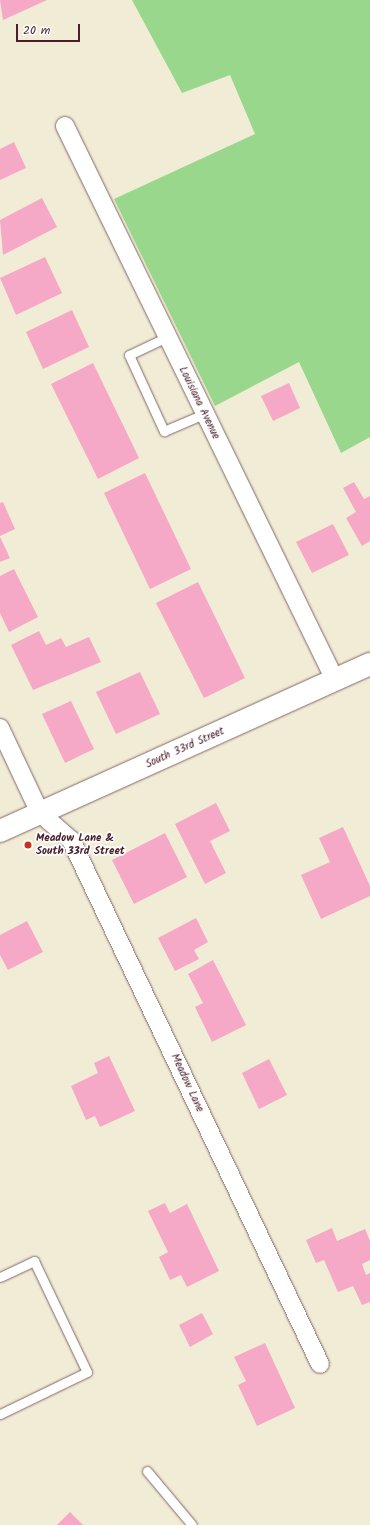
<!DOCTYPE html>
<style>
body{margin:0}
#map{position:relative;width:370px;height:1525px;overflow:hidden;background:#f1ecd6;font-family:Kalam,sans-serif}
div>[style]{position:absolute}
.green>*{inset:0;background:#99d78c}
.building>*{inset:0;background:#f5a9c7}
.roads{filter:drop-shadow(0 0 1px #846767) drop-shadow(0 0 1px #846767)}
.service>*{height:9px;margin:-4.5px;padding:0 4.5px;transform-origin:4.5px;border-radius:4.5px;background:#fff}
.minor>*{height:18px;margin:-9px;padding:0 9px;transform-origin:9px;border-radius:9px;background:#fff}
.tertiary>*{height:22px;margin:-11px;padding:0 11px;transform-origin:11px;border-radius:11px;background:#fff}
.dots>*{width:11px;height:11px;translate:-50% -50%;box-sizing:border-box;border:2px solid #fff;border-radius:50%}
span{translate:-50% -50%;white-space:nowrap;text-align:center;line-height:1.15;-webkit-text-stroke:3.5px #fff;paint-order:stroke}
.street-label{font-size:11px;color:#4a1f2b}
.poi-label{font-size:11px;color:#4a1f2b;font-weight:700}
.left{translate:0 -50%;text-align:left}
.scale{position:absolute;left:16px;top:24px;width:64px;height:18px;box-sizing:border-box;border:2px solid #4a1f2b;border-top:0;padding-left:5px;font-size:12px;line-height:14px;white-space:nowrap;color:#4a1f2b;-webkit-text-stroke:3px #fff;paint-order:stroke}
</style>
<div id="map">
<div class="green">
<div style="clip-path:polygon(132px 0,370px 0,370px 437px,341px 453px,299px 362px,215px 406px,114px 199px,255px 134px,230px 75px,182px 93px)"></div>
</div>
<div class="building">
<div style="clip-path:polygon(0 0,47px 0,3px 20px)"></div>
<div style="clip-path:polygon(14px 142px,26px 168px,0 180px,0 149px)"></div>
<div style="clip-path:polygon(42px 198px,57px 227px,3px 255px,0 220px)"></div>
<div style="clip-path:polygon(45px 257px,62px 293px,16px 315px,0 278px)"></div>
<div style="clip-path:polygon(72px 310px,89px 347px,43px 369px,26px 332px)"></div>
<div style="clip-path:polygon(93px 363px,139px 458px,98px 479px,51px 384px)"></div>
<div style="clip-path:polygon(289px 383px,300px 408px,273px 421px,261px 396px)"></div>
<div style="clip-path:polygon(145px 473px,191px 569px,150px 589px,104px 493px)"></div>
<div style="clip-path:polygon(354px 482px,364px 499px,370px 496px,370px 541px,362px 546px,346px 518px,356px 512px,343px 488px)"></div>
<div style="clip-path:polygon(3px 502px,15px 529px,0 536px,0 503px)"></div>
<div style="clip-path:polygon(333px 524px,349px 555px,312px 573px,296px 542px)"></div>
<div style="clip-path:polygon(0 537px,10px 558px,0 562px)"></div>
<div style="clip-path:polygon(14px 569px,38px 617px,9px 632px,0 613px,0 576px)"></div>
<div style="clip-path:polygon(198px 582px,245px 678px,204px 698px,156px 603px)"></div>
<div style="clip-path:polygon(39px 631px,46px 645px,61px 638px,66px 647px,89px 637px,101px 662px,33px 690px,11px 645px)"></div>
<div style="clip-path:polygon(140px 672px,160px 714px,116px 734px,96px 692px)"></div>
<div style="clip-path:polygon(71px 701px,94px 749px,65px 763px,42px 714px)"></div>
<div style="clip-path:polygon(216px 803px,230px 831px,210px 841px,226px 873px,205px 884px,175px 824px)"></div>
<div style="clip-path:polygon(343px 827px,370px 886px,370px 896px,321px 919px,301px 875px,330px 862px,319px 838px)"></div>
<div style="clip-path:polygon(165px 833px,187px 877px,134px 904px,112px 860px)"></div>
<div style="clip-path:polygon(196px 918px,208px 942px,194px 950px,199px 959px,175px 971px,158px 938px)"></div>
<div style="clip-path:polygon(27px 921px,43px 952px,8px 970px,0 955px,0 935px)"></div>
<div style="clip-path:polygon(213px 960px,246px 1025px,212px 1042px,195px 1007px,203px 1003px,188px 974px)"></div>
<div style="clip-path:polygon(109px 1056px,135px 1111px,100px 1127px,95px 1116px,86px 1120px,71px 1086px,98px 1073px,94px 1063px)"></div>
<div style="clip-path:polygon(269px 1059px,287px 1095px,259px 1109px,242px 1073px)"></div>
<div style="clip-path:polygon(165px 1203px,170px 1213px,187px 1204px,219px 1271px,187px 1287px,181px 1275px,170px 1280px,159px 1257px,168px 1252px,148px 1211px)"></div>
<div style="clip-path:polygon(332px 1228px,337px 1241px,365px 1229px,370px 1241px,370px 1260px,362px 1264px,366px 1275px,370px 1273px,370px 1302px,362px 1305px,353px 1286px,338px 1292px,324px 1260px,316px 1263px,306px 1240px)"></div>
<div style="clip-path:polygon(202px 1313px,213px 1334px,190px 1347px,179px 1325px)"></div>
<div style="clip-path:polygon(265px 1343px,295px 1408px,257px 1426px,238px 1385px,246px 1381px,234px 1357px)"></div>
<div style="clip-path:polygon(70px 1512px,83px 1525px,57px 1525px)"></div>
</div>
<div class="roads">
<div class="service">
<div style="left:167px;top:337px;width:42px;rotate:154.7deg"></div>
<div style="left:129px;top:355px;width:84px;rotate:65.3deg"></div>
<div style="left:164px;top:431px;width:43px;rotate:-23deg"></div>
<div style="left:0;top:1277px;width:38px;rotate:-25deg"></div>
<div style="left:34px;top:1261px;width:123px;rotate:64.5deg"></div>
<div style="left:87px;top:1372px;width:97px;rotate:154.2deg"></div>
<div style="left:147px;top:1471px;width:70px;rotate:50.2deg"></div>
</div>
<div class="minor">
<div style="left:65px;top:126px;width:616px;rotate:64.02deg"></div>
<div style="left:0;top:728px;width:94px;rotate:64.8deg"></div>
<div style="left:40px;top:813px;width:41px;rotate:41.1deg"></div>
<div style="left:71px;top:840px;width:580px;rotate:64.58deg"></div>
</div>
<div class="tertiary">
<div style="left:0;top:831px;width:406px;rotate:-24.3deg"></div>
</div>
</div>
<div class="dots">
<div style="left:28px;top:845px;background:#c8321e"></div>
</div>
<div class="street-label">
<span style="left:199px;top:403px;rotate:64deg">Louisiana Avenue</span>
<span style="left:185px;top:748px;rotate:-24deg">South 33rd Street</span>
<span style="left:187px;top:1083px;rotate:65deg">Meadow Lane</span>
</div>
<div class="poi-label">
<span class="left" style="left:36px;top:845px">Meadow Lane &amp;<br>South 33rd Street</span>
</div>
<div class="scale">20 m</div>
</div>
